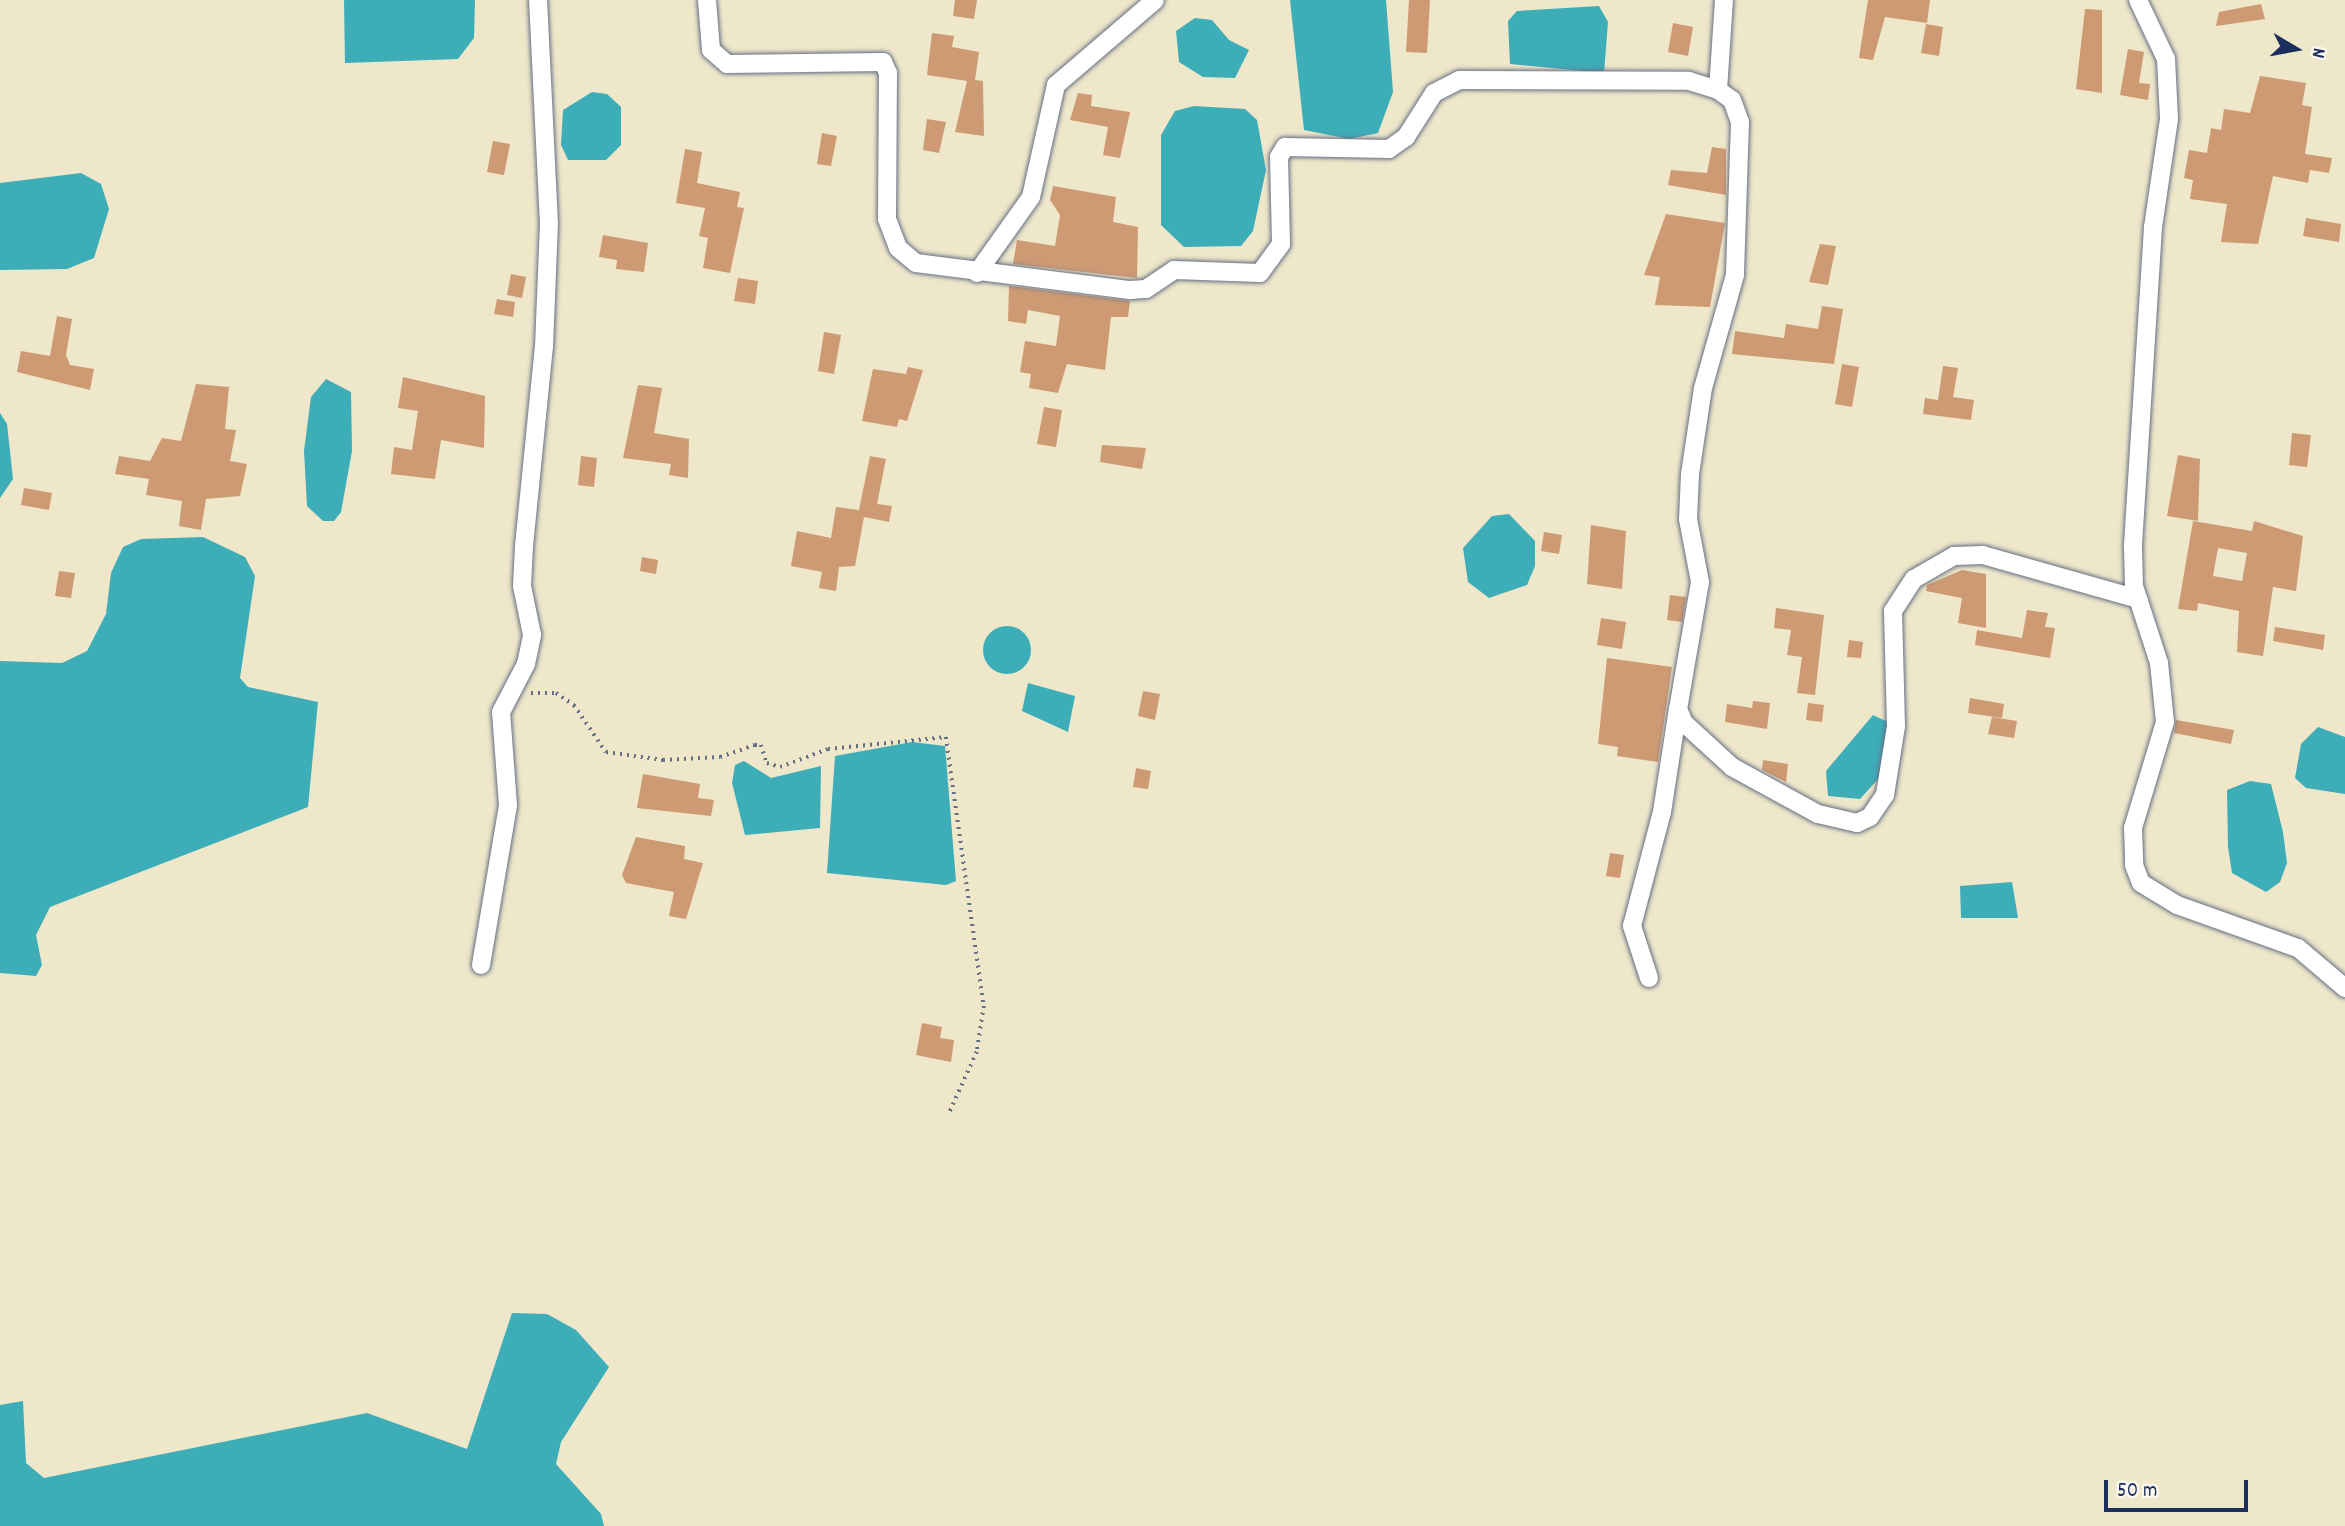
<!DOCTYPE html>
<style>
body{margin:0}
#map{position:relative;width:2345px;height:1526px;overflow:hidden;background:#eee7ca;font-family:Dekko,sans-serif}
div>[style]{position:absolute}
.water>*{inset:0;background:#3dadb8}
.round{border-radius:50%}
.building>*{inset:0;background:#cd9a74}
.path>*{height:3.5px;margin-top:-1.75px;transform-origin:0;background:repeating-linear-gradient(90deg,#656f84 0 2px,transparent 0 7px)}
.roads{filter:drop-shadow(0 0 2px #656f84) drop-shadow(0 0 2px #656f84)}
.street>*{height:18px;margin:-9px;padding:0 9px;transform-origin:9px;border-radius:9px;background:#fff}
span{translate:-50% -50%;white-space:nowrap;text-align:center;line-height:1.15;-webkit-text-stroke:5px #fbf7ec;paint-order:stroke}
.north{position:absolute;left:2261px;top:14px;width:70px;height:70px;-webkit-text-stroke:5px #fbf7ec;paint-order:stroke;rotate:100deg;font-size:19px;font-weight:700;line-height:28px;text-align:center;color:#1b2f5e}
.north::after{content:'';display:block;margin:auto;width:24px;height:32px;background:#1b2f5e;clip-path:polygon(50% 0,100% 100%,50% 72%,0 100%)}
.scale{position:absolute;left:2104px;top:1480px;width:144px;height:32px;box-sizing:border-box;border:4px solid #1b2f5e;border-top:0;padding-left:9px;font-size:21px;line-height:24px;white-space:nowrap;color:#1b2f5e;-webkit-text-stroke:5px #fbf7ec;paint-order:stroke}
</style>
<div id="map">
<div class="water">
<div style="clip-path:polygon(344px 0,475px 0,474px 38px,458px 59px,345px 63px)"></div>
<div style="clip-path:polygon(1290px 0,1386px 0,1393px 92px,1378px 133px,1349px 139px,1304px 130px)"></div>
<div style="clip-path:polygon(1599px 6px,1608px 22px,1604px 73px,1510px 64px,1508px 21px,1517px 11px)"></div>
<div style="clip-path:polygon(1195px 18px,1212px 20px,1229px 40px,1249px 50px,1235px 78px,1203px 77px,1179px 62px,1176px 31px)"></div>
<div style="clip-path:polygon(592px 92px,607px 94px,621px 107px,621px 145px,606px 160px,568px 160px,561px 145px,563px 110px)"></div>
<div style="clip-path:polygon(1194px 106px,1245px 109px,1257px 120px,1266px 170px,1253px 231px,1241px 246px,1184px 247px,1161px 225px,1161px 135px,1175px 111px)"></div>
<div style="clip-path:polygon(81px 173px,101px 184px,109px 209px,94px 258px,67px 269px,0 270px,0 183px)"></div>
<div style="clip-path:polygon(326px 379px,351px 392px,352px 451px,341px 512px,334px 521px,323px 521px,307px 506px,304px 451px,311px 397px)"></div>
<div style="clip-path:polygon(0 413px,7px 424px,13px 479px,0 498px)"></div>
<div style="clip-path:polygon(1509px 514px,1535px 541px,1535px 566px,1527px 585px,1489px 598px,1468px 582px,1463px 548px,1492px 516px)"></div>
<div style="clip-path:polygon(203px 537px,245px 557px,255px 576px,240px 678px,248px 687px,318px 702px,308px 807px,50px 907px,36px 935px,42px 965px,36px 976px,0 973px,0 661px,62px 663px,87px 651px,106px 614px,111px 573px,123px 547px,141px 539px)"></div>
<div class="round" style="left:983px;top:626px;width:48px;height:48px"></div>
<div style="clip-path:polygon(1028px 683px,1075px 696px,1068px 732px,1022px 711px)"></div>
<div style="clip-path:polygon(1873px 715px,1888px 722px,1879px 778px,1860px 799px,1828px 796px,1826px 771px)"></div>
<div style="clip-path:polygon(2318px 727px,2345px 737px,2345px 794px,2306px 788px,2295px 778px,2301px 744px)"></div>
<div style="clip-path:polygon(912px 742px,945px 746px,956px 881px,946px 885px,827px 873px,835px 756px)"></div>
<div style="clip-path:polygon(744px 761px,771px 778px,821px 766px,820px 828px,745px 835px,732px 783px,735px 765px)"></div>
<div style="clip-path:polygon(2250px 781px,2271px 784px,2283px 832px,2287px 863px,2280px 882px,2266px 892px,2232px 873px,2228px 847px,2227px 790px)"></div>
<div style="clip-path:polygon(2012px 882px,2018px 918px,1961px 918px,1960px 886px)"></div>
<div style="clip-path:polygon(512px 1313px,547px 1314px,576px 1330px,609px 1367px,561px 1442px,556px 1464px,601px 1514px,604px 1526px,0 1526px,0 1405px,23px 1401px,26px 1463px,44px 1478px,367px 1413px,467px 1449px)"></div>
</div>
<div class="building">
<div style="clip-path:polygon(955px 0,977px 0,974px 19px,953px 16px)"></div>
<div style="clip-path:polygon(1409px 0,1430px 0,1427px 53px,1406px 52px)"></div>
<div style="clip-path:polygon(1868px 0,1930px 0,1927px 23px,1885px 17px,1873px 60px,1859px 58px)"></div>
<div style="clip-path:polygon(2261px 4px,2265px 19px,2216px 26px,2219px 12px)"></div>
<div style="clip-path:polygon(2085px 9px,2102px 10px,2102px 93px,2076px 89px)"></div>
<div style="clip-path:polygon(1673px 23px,1693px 27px,1688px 56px,1668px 52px)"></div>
<div style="clip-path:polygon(1926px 24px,1943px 27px,1939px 56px,1921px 53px)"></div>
<div style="clip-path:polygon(932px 33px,954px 36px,952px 47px,979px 52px,975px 80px,983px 81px,984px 136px,955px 132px,967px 81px,927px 75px)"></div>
<div style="clip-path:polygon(2128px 49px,2144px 52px,2139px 83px,2150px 84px,2148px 100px,2120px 95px)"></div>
<div style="clip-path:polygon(2260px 76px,2306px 83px,2302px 105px,2312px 107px,2305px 154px,2332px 158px,2329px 173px,2310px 170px,2308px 183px,2273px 176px,2258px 244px,2221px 242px,2227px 204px,2190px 199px,2193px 180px,2184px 178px,2189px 150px,2207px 153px,2211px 128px,2221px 130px,2224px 109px,2250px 113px)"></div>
<div style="clip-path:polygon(1078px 93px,1092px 95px,1091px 106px,1130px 112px,1120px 158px,1103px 155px,1108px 127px,1070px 120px)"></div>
<div style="clip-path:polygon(927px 119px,946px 122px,939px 153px,923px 150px)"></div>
<div style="clip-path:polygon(822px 133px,837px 136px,831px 166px,817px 164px)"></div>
<div style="clip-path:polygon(493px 141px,510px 144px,504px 175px,487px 172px)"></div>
<div style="clip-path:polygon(1712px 147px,1726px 149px,1726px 195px,1668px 185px,1671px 170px,1707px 173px)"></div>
<div style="clip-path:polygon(685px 149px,702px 152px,697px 183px,740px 192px,737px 207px,744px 208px,730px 273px,703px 268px,708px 238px,699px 236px,705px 208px,676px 203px)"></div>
<div style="clip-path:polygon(1053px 186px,1116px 197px,1113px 222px,1138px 227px,1137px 278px,1013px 264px,1017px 240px,1055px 246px,1060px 215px,1050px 200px)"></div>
<div style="clip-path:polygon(1666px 214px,1725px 223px,1710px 307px,1655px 305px,1660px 277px,1644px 275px)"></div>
<div style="clip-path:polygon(2306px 218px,2341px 224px,2339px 242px,2303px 236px)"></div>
<div style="clip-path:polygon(603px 235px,648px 243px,644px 272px,616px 269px,617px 260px,599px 257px)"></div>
<div style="clip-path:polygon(1820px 244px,1836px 246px,1828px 285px,1809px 282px)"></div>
<div style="clip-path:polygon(511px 274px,526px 277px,522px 298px,507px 295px)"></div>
<div style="clip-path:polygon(738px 278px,758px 281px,755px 304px,734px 301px)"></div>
<div style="clip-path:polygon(1009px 286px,1130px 301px,1128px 317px,1111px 317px,1105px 370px,1067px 364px,1058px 393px,1029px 388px,1031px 374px,1020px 372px,1025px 341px,1056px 346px,1060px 316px,1028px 310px,1026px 324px,1008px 321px)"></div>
<div style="clip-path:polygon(497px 299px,515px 302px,513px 317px,494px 314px)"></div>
<div style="clip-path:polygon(1822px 306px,1843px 309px,1834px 364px,1732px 354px,1735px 331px,1784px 338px,1786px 324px,1818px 329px)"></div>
<div style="clip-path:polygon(57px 316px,72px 319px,66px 355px,70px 365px,94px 369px,90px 390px,17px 372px,21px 351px,50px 356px)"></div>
<div style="clip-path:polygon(824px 332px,841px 335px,834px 374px,818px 371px)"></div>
<div style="clip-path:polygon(1842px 364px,1859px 367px,1852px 407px,1835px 404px)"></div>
<div style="clip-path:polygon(1943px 366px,1958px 368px,1953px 397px,1974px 400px,1971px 420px,1923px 414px,1925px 398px,1938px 400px)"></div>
<div style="clip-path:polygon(908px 367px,923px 370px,907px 421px,899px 419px,897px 427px,862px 421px,873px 369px,906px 374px)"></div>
<div style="clip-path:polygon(403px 377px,485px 396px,484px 448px,441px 440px,435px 479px,391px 474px,394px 447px,412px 450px,418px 411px,398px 408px)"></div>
<div style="clip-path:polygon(196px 384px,229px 387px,225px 429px,236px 430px,230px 461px,247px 464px,240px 496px,206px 499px,201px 530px,179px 526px,182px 501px,146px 495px,149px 479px,115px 474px,119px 456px,150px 461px,162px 438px,181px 441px)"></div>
<div style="clip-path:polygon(638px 385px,662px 388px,654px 433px,689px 439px,688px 478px,669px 475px,671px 464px,623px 458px)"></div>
<div style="clip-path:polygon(1044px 407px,1062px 410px,1056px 447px,1037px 444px)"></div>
<div style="clip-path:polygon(2292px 433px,2311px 435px,2307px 467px,2289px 465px)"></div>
<div style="clip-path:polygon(1102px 445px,1146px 448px,1142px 469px,1100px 462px)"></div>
<div style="clip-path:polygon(2178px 455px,2200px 459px,2198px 521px,2167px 516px)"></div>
<div style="clip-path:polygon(581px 456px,597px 458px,594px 487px,578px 485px)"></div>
<div style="clip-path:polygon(870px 456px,886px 459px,877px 504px,892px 506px,889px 522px,864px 517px,855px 566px,839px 567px,836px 591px,819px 588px,822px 572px,791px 566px,797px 531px,831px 538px,836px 507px,859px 510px)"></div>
<div style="clip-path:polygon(24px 488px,52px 493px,49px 510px,21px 505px)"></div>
<div style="clip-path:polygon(evenodd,2193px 521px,2252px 531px,2254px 521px,2303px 536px,2296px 591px,2273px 587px,2263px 656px,2237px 652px,2239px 611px,2198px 603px,2197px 611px,2178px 609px,2193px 521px,2218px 548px,2247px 553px,2242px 581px,2213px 576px,2218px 548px)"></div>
<div style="clip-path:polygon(1591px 525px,1626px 531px,1622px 589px,1587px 584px)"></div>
<div style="clip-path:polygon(1544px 532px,1562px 535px,1559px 554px,1541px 551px)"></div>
<div style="clip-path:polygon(642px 557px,658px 560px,656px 574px,640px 571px)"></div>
<div style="clip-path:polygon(1962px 570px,1986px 574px,1986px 628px,1958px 623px,1962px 598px,1926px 591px,1927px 585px)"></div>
<div style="clip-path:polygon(59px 571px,75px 573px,71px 598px,55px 596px)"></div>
<div style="clip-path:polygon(1670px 595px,1686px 597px,1682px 622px,1667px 620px)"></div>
<div style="clip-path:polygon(1776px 608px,1824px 615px,1815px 695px,1797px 693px,1802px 657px,1787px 655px,1791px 630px,1774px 628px)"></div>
<div style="clip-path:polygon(2027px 610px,2048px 613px,2045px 627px,2055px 628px,2050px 658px,1975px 645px,1977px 630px,2022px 638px)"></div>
<div style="clip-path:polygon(1601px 618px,1626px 622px,1622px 649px,1597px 645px)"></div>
<div style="clip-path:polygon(2275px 627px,2325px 635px,2323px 650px,2273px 641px)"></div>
<div style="clip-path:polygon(1849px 640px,1863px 642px,1861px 658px,1847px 657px)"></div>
<div style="clip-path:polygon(1607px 658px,1672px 667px,1658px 762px,1617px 756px,1618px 747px,1598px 744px)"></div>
<div style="clip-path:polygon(1143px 691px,1160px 694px,1155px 720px,1138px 716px)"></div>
<div style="clip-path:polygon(1970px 698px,2004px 704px,2002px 718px,1968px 713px)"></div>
<div style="clip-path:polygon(1753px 701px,1770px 703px,1767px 729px,1725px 722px,1727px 704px,1752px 708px)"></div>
<div style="clip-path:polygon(1808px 703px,1824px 705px,1822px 722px,1806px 720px)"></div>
<div style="clip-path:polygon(1992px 717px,2017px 721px,2014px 738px,1988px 734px)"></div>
<div style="clip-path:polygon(2176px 720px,2234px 730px,2231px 744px,2174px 733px)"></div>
<div style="clip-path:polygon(1763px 760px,1788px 764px,1786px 782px,1762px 770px)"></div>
<div style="clip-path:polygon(1136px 768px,1151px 771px,1148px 789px,1133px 787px)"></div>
<div style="clip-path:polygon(643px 774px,700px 784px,698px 798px,714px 800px,711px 816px,637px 808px)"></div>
<div style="clip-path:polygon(636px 837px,685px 846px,684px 859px,703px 863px,686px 919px,669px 916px,674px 892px,626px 883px,622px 875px)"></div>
<div style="clip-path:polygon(1610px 853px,1624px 855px,1620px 878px,1606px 876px)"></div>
<div style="clip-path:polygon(922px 1023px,942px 1027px,940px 1038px,954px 1040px,951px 1062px,916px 1055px)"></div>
</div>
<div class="path">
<div style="left:531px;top:693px;width:25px"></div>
<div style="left:556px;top:693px;width:22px;rotate:34deg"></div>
<div style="left:574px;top:705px;width:57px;rotate:55.8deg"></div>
<div style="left:606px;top:752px;width:58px;rotate:8deg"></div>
<div style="left:663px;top:760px;width:57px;rotate:-3deg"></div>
<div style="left:720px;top:757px;width:37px;rotate:-19deg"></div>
<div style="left:755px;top:745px;width:6px"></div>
<div style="left:761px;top:745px;width:19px;rotate:72deg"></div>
<div style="left:767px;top:763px;width:14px;rotate:17deg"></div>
<div style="left:780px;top:767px;width:51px;rotate:-20.6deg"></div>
<div style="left:828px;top:749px;width:119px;rotate:-5.8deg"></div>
<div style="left:946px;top:737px;width:272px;rotate:82deg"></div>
<div style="left:984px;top:1006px;width:47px;rotate:98.7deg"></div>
<div style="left:977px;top:1052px;width:70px;rotate:114.4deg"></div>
</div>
<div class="roads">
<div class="street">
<div style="left:707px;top:0;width:50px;rotate:85.4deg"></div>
<div style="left:711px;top:50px;width:21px;rotate:41deg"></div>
<div style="left:727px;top:64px;width:156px;rotate:-0.7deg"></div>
<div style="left:883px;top:62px;width:12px;rotate:66deg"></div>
<div style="left:888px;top:73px;width:146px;rotate:90.4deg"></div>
<div style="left:887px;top:219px;width:31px;rotate:69deg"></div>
<div style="left:898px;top:248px;width:23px;rotate:40deg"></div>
<div style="left:916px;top:263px;width:216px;rotate:7.2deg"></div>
<div style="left:1130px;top:290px;width:16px;rotate:-4deg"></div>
<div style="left:1146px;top:289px;width:34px;rotate:-34deg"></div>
<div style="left:1174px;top:270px;width:86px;rotate:2deg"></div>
<div style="left:1260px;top:273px;width:36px;rotate:-54deg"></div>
<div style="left:1281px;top:244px;width:87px;rotate:-91.3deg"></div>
<div style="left:1279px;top:157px;width:12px;rotate:-59deg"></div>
<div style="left:1285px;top:147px;width:104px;rotate:1.1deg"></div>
<div style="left:1389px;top:149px;width:21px;rotate:-35deg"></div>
<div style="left:1406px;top:137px;width:52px;rotate:-57.5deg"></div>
<div style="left:1434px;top:93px;width:28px;rotate:-27deg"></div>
<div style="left:1459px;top:80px;width:230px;rotate:0.2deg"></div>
<div style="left:1689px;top:81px;width:30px;rotate:17deg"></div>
<div style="left:1718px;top:90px;width:17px;rotate:36deg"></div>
<div style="left:1732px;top:100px;width:23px;rotate:70deg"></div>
<div style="left:1740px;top:122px;width:153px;rotate:91.9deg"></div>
<div style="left:1735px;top:275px;width:117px;rotate:105.8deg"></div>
<div style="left:1703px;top:388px;width:87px;rotate:98.6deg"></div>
<div style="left:1690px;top:474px;width:45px;rotate:92.5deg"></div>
<div style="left:1688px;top:519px;width:64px;rotate:79.2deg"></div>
<div style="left:1700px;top:582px;width:129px;rotate:99.8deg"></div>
<div style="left:1678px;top:709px;width:15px;rotate:67deg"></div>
<div style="left:1684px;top:723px;width:65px;rotate:42.5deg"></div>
<div style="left:1732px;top:767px;width:98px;rotate:28.7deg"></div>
<div style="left:1818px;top:814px;width:40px;rotate:13deg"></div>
<div style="left:1857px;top:823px;width:14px;rotate:-25deg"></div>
<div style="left:1870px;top:817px;width:27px;rotate:-56deg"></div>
<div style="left:1885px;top:795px;width:70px;rotate:-80.9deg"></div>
<div style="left:1896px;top:726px;width:115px;rotate:-91.5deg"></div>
<div style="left:1893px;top:611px;width:38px;rotate:-57deg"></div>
<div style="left:1914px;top:579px;width:46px;rotate:-29.9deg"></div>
<div style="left:1954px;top:556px;width:29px;rotate:-2deg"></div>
<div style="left:1983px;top:555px;width:161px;rotate:15.8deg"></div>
<div style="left:2138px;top:0;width:65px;rotate:64.6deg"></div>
<div style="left:2166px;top:59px;width:60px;rotate:87.1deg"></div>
<div style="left:2169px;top:119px;width:109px;rotate:98.4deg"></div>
<div style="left:2153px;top:227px;width:320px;rotate:93.6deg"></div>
<div style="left:2133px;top:546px;width:40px;rotate:88.6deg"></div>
<div style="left:2134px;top:586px;width:81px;rotate:72deg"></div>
<div style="left:2159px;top:663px;width:59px;rotate:84.2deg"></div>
<div style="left:2165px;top:722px;width:111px;rotate:106.8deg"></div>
<div style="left:2133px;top:828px;width:37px;rotate:88deg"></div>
<div style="left:2134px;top:865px;width:19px;rotate:69deg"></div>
<div style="left:2141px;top:883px;width:42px;rotate:31.4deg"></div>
<div style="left:2177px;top:905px;width:128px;rotate:19.6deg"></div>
<div style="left:2298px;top:948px;width:62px;rotate:40.4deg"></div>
<div style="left:1718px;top:90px;width:90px;rotate:-86.2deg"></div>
<div style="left:977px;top:273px;width:93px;rotate:-54.6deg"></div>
<div style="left:1031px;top:197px;width:115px;rotate:-77.4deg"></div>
<div style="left:1056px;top:85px;width:130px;rotate:-40.6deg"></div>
<div style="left:481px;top:965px;width:162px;rotate:-80.4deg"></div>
<div style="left:508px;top:805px;width:93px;rotate:-94.3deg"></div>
<div style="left:501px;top:712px;width:54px;rotate:-62.5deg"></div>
<div style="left:526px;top:664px;width:30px;rotate:-78deg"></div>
<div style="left:532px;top:635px;width:50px;rotate:-101.5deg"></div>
<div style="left:522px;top:586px;width:40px;rotate:-87.1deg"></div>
<div style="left:524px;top:546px;width:200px;rotate:-84.3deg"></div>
<div style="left:544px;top:347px;width:123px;rotate:-87.7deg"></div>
<div style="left:549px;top:224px;width:224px;rotate:-92.8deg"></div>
<div style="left:1649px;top:978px;width:55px;rotate:-108.1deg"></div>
<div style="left:1632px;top:926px;width:118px;rotate:-75.3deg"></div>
<div style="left:1662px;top:812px;width:104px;rotate:-81.2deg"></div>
</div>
</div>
<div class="north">N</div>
<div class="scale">50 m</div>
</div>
